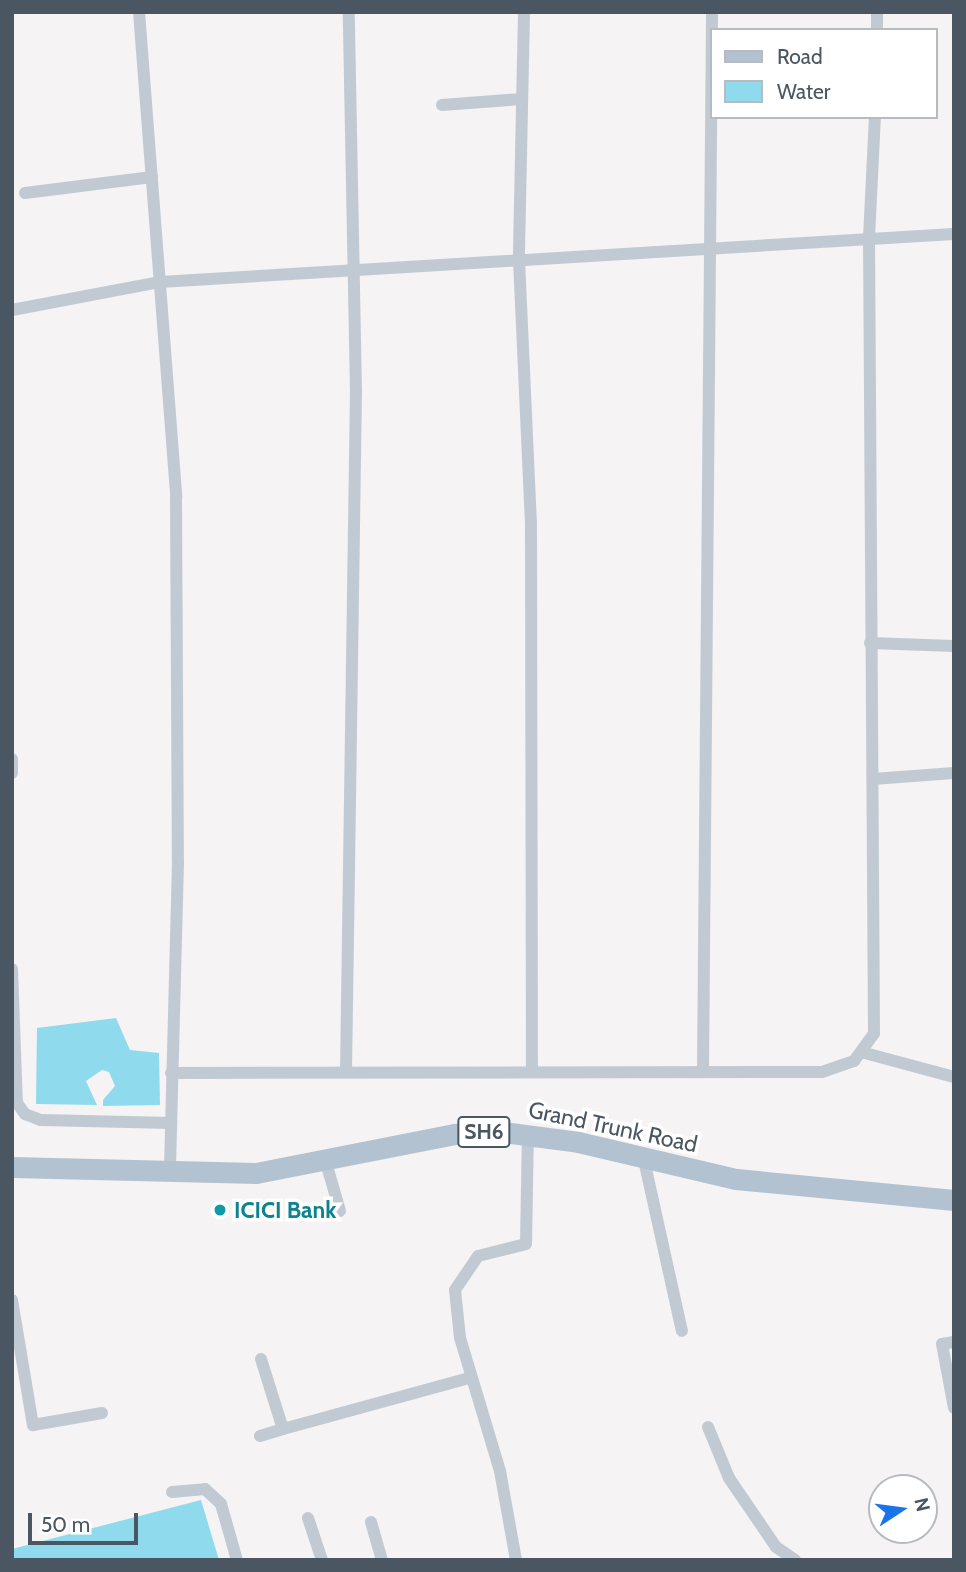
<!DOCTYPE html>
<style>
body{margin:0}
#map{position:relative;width:966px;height:1572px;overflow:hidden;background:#f5f3f3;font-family:Cabin,sans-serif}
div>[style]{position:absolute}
.water>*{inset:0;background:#90daee}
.street>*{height:12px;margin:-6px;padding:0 6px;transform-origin:6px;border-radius:6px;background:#c1cad2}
.primary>*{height:21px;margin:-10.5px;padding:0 10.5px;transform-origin:10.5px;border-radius:10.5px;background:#b3c2d1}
.dots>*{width:19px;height:19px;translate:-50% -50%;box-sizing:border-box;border:4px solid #fff;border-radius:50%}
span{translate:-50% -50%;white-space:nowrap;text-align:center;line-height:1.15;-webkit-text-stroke:7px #fff;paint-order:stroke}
.shield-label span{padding:2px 5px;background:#fff;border:2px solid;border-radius:5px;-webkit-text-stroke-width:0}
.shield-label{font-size:21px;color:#4a5661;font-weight:700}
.street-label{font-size:23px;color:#4a5661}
.culture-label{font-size:23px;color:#0d838f;font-weight:700}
.left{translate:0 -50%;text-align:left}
.frame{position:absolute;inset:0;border:14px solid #4a5661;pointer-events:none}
.legend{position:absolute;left:710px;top:28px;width:228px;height:91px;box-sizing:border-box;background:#fff;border:2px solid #b7bbc0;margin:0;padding:9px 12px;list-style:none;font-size:21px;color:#4a5661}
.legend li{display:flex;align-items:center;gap:14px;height:35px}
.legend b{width:35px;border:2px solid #b7bbc0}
.north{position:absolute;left:868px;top:1474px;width:70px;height:70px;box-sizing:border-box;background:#fff;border:2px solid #b7bbc0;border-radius:50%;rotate:77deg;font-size:19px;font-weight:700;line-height:28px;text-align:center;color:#4a5661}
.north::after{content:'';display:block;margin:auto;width:24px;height:32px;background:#1a73e8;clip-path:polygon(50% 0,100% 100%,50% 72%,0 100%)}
.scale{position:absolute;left:28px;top:1513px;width:110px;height:32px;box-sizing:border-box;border:4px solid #4a5661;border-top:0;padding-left:9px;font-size:21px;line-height:24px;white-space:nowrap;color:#4a5661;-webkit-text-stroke:5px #fff;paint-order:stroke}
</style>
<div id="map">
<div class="water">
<div style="clip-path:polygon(116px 1018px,130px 1050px,159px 1053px,160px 1105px,103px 1106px,103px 1100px,115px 1086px,109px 1072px,102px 1070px,86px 1081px,97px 1105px,36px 1104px,37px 1028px)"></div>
<div style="clip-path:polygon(201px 1500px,219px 1560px,12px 1560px,12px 1549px)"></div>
</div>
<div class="street">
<div style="left:139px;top:12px;width:487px;rotate:85.6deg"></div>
<div style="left:176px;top:498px;width:364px;rotate:89.7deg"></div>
<div style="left:178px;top:862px;width:310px;rotate:91.5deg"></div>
<div style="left:524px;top:12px;width:248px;rotate:91.2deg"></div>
<div style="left:519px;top:260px;width:263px;rotate:87.4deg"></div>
<div style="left:531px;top:523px;width:546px;rotate:89.9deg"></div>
<div style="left:877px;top:30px;width:18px;rotate:-90deg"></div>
<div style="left:442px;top:105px;width:80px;rotate:-4.3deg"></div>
<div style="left:25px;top:193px;width:128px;rotate:-7.2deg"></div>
<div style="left:12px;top:310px;width:151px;rotate:-10.7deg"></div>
<div style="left:160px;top:282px;width:795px;rotate:-3.46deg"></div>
<div style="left:870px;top:643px;width:84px;rotate:2deg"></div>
<div style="left:12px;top:759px;width:14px;rotate:90deg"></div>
<div style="left:873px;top:779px;width:81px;rotate:-4.2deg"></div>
<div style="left:12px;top:969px;width:134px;rotate:87.9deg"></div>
<div style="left:17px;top:1103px;width:14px;rotate:54deg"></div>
<div style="left:25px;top:1114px;width:17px;rotate:21deg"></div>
<div style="left:41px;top:1120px;width:130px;rotate:1.3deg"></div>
<div style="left:861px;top:1052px;width:96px;rotate:15deg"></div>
<div style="left:703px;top:1071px;width:1059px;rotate:-89.51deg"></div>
<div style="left:346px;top:1072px;width:680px;rotate:-89.16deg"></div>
<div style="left:356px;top:392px;width:380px;rotate:-91.1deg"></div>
<div style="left:171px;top:1073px;width:651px;rotate:-0.09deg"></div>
<div style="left:822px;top:1072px;width:34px;rotate:-19deg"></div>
<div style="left:854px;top:1061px;width:34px;rotate:-54deg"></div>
<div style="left:874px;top:1033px;width:795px;rotate:-90.36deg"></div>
<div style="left:869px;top:238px;width:121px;rotate:-87.2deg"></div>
<div style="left:325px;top:1159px;width:54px;rotate:73.9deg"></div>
<div style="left:644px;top:1160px;width:175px;rotate:77.5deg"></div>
<div style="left:12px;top:1300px;width:127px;rotate:80.5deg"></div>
<div style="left:33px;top:1425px;width:70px;rotate:-9.9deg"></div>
<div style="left:954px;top:1342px;width:12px;rotate:171deg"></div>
<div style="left:942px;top:1344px;width:65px;rotate:79.4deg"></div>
<div style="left:261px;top:1359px;width:73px;rotate:72.6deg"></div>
<div style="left:283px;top:1429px;width:194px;rotate:-15.3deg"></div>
<div style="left:708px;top:1427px;width:55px;rotate:67.6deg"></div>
<div style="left:729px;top:1478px;width:83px;rotate:55.7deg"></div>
<div style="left:776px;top:1547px;width:23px;rotate:34deg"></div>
<div style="left:260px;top:1436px;width:24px;rotate:-17deg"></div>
<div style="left:172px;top:1492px;width:33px;rotate:-5deg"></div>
<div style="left:205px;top:1489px;width:22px;rotate:43deg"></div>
<div style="left:221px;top:1504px;width:58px;rotate:74.1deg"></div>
<div style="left:308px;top:1518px;width:44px;rotate:71.6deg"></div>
<div style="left:371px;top:1522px;width:40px;rotate:74deg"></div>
<div style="left:516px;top:1560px;width:90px;rotate:-100.2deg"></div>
<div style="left:500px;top:1471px;width:139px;rotate:-106.7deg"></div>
<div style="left:460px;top:1338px;width:48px;rotate:-95.9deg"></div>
<div style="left:455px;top:1290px;width:41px;rotate:-55.9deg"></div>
<div style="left:478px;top:1256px;width:49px;rotate:-14deg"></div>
<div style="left:526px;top:1244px;width:110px;rotate:-89deg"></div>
</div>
<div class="primary">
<div style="left:12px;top:1167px;width:244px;rotate:1.4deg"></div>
<div style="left:256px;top:1173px;width:203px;rotate:-11.1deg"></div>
<div style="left:455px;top:1134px;width:40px;rotate:-4.3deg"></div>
<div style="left:495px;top:1131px;width:84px;rotate:7.5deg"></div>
<div style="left:578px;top:1142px;width:162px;rotate:13.2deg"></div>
<div style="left:736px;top:1179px;width:219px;rotate:5.5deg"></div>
</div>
<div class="dots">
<div style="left:220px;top:1210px;background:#0f9aa8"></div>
</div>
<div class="shield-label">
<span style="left:484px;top:1132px">SH6</span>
</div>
<div class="street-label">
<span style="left:613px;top:1127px;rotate:12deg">Grand Trunk Road</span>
</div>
<div class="culture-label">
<span class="left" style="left:234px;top:1210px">ICICI Bank</span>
</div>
<div class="frame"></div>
<ul class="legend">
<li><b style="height:9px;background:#b3c2d1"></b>Road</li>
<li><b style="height:19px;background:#90daee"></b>Water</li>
</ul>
<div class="north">N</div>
<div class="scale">50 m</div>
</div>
